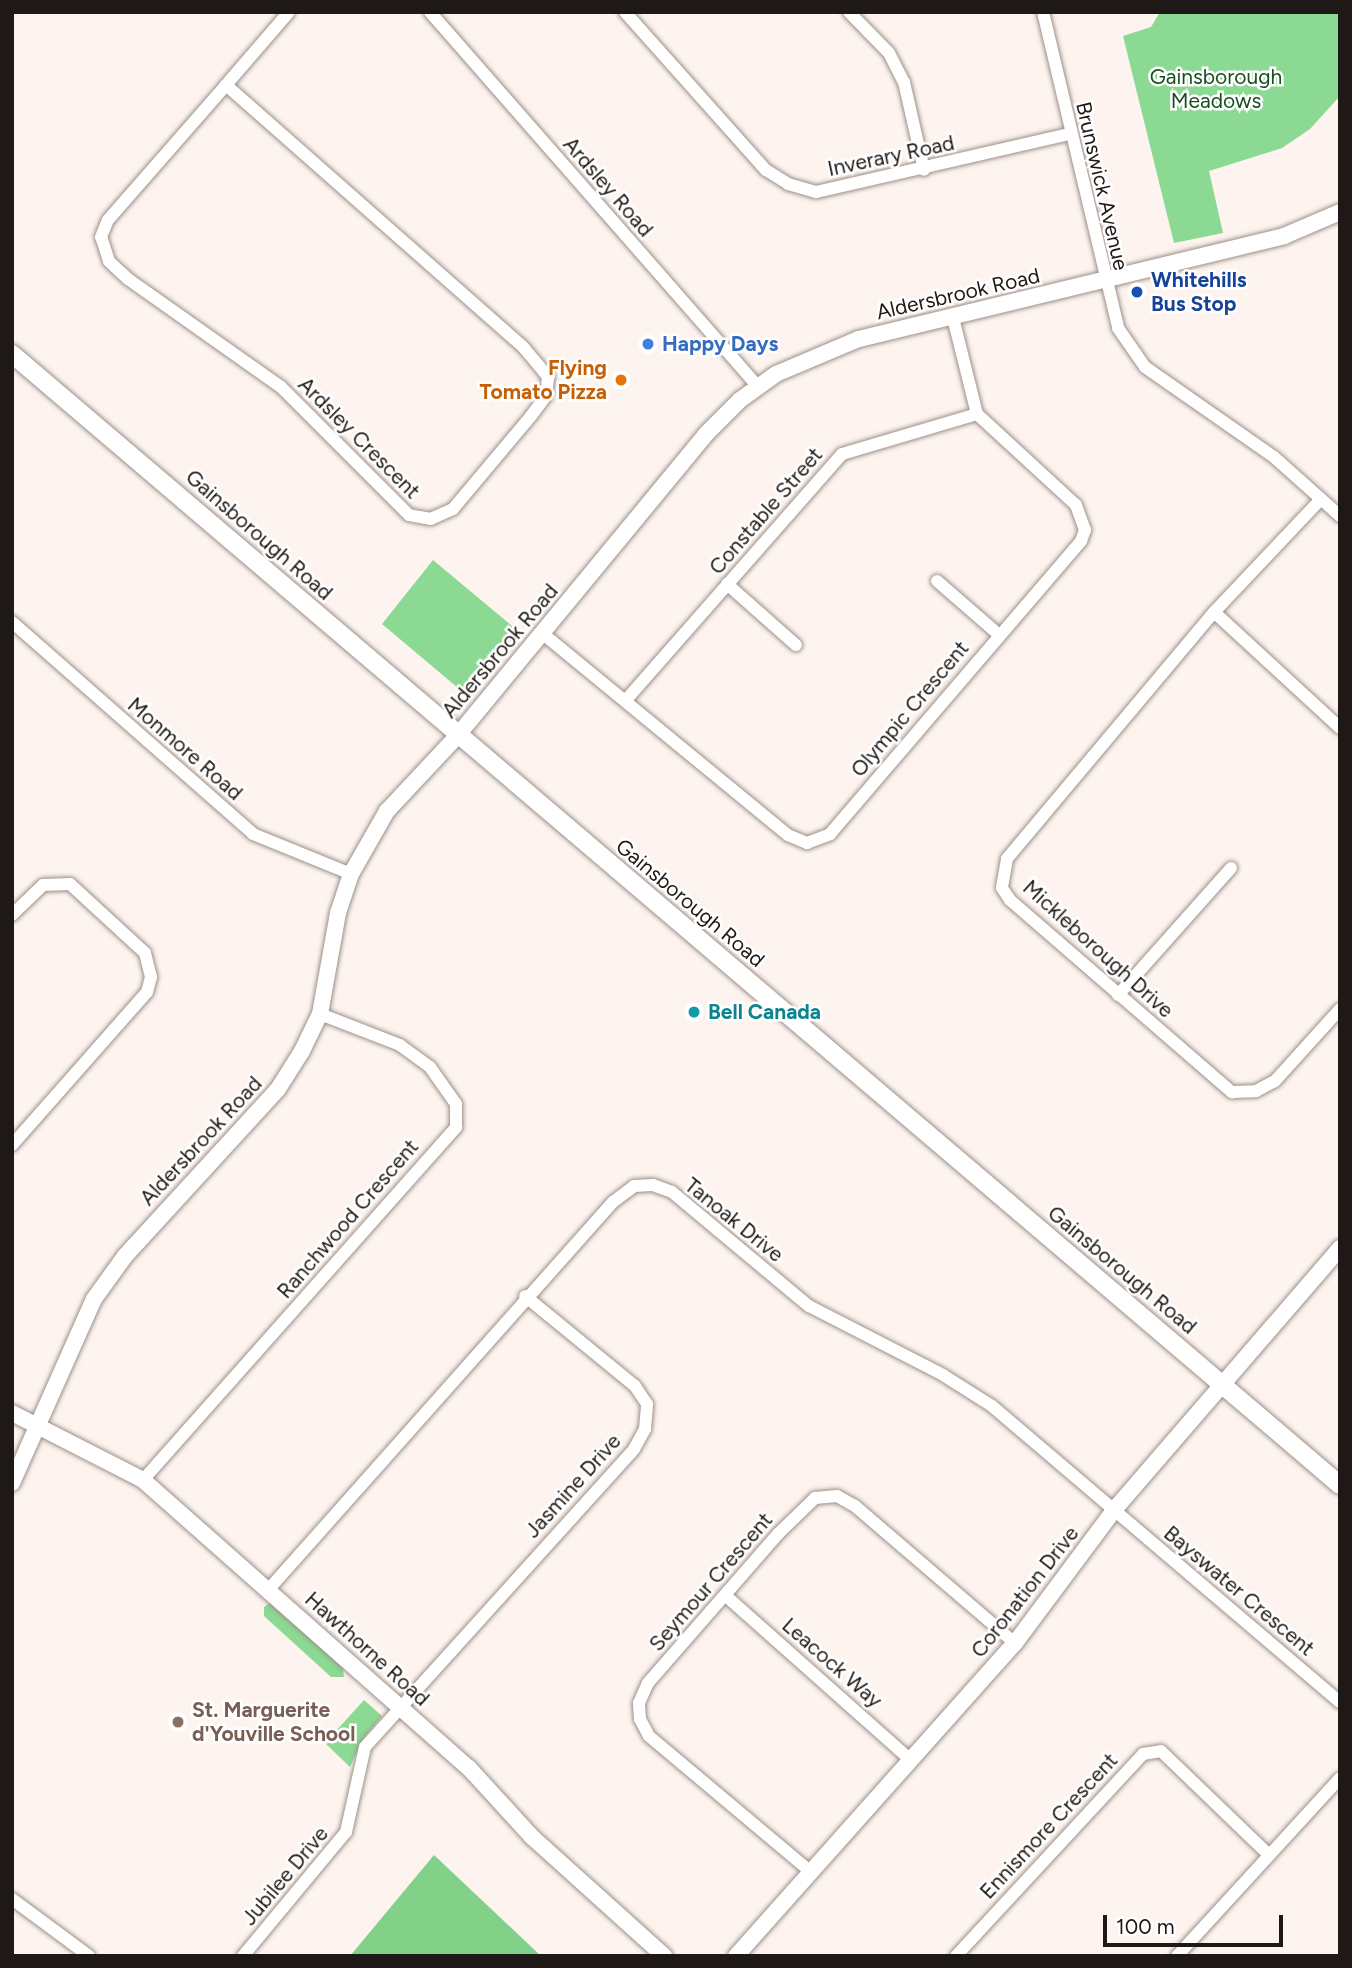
<!DOCTYPE html>
<style>
body{margin:0}
#map{position:relative;width:1352px;height:1968px;overflow:hidden;background:#fdf4ef;font-family:Figtree,sans-serif}
div>[style]{position:absolute}
.green>*{inset:0;background:#8bd992}
.forest>*{inset:0;background:#82d189}
.roads{filter:drop-shadow(0 0 2px #9d8f88) drop-shadow(0 0 2px #9d8f88)}
.minor>*{height:12px;margin:-6px;padding:0 6px;transform-origin:6px;border-radius:6px;background:#fff}
.tertiary>*{height:16px;margin:-8px;padding:0 8px;transform-origin:8px;border-radius:8px;background:#fff}
.secondary>*{height:18px;margin:-9px;padding:0 9px;transform-origin:9px;border-radius:9px;background:#fff}
.dots>*{width:19px;height:19px;translate:-50% -50%;box-sizing:border-box;border:4px solid #fff;border-radius:50%}
span{translate:-50% -50%;white-space:nowrap;text-align:center;line-height:1.15;-webkit-text-stroke:5px #fff;paint-order:stroke}
.park-label{font-size:21px;color:#184f21}
.street-label{font-size:21px;color:#1e1916}
.transit-label{font-size:21px;color:#164399;font-weight:700}
.left{translate:0 -50%;text-align:left}
.shop-label{font-size:21px;color:#366cbe;font-weight:700}
.food-label{font-size:21px;color:#c56008;font-weight:700}
.right{translate:-100% -50%;text-align:right}
.culture-label{font-size:21px;color:#0d838f;font-weight:700}
.education-label{font-size:21px;color:#785e54;font-weight:700}
.frame{position:absolute;inset:0;border:14px solid #1e1916;pointer-events:none}
.scale{position:absolute;left:1103px;top:1915px;width:180px;height:32px;box-sizing:border-box;border:4px solid #1e1916;border-top:0;padding-left:9px;font-size:21px;line-height:24px;white-space:nowrap;color:#1e1916;-webkit-text-stroke:5px #fff;paint-order:stroke}
</style>
<div id="map">
<div class="green">
<div style="clip-path:polygon(1160px 12px,1340px 12px,1340px 96px,1310px 129px,1282px 148px,1209px 171px,1223px 233px,1174px 243px,1123px 36px,1151px 27px)"></div>
<div style="clip-path:polygon(433px 560px,518px 631px,464px 693px,382px 624px)"></div>
<div style="clip-path:polygon(270px 1603px,343px 1668px,344px 1677px,331px 1677px,264px 1616px,264px 1607px)"></div>
<div style="clip-path:polygon(364px 1700px,382px 1716px,362px 1740px,350px 1767px,325px 1743px)"></div>
</div>
<div class="forest">
<div style="clip-path:polygon(434px 1855px,541px 1956px,350px 1956px)"></div>
</div>
<div class="roads">
<div class="minor">
<div style="left:430px;top:12px;width:498px;rotate:48.8deg"></div>
<div style="left:625px;top:12px;width:212px;rotate:48.3deg"></div>
<div style="left:766px;top:170px;width:26px;rotate:32deg"></div>
<div style="left:788px;top:184px;width:29px;rotate:16deg"></div>
<div style="left:816px;top:192px;width:261px;rotate:-12.9deg"></div>
<div style="left:849px;top:12px;width:57px;rotate:45.7deg"></div>
<div style="left:889px;top:53px;width:33px;rotate:63deg"></div>
<div style="left:904px;top:82px;width:90px;rotate:77.2deg"></div>
<div style="left:1043px;top:12px;width:325px;rotate:76.6deg"></div>
<div style="left:1118px;top:328px;width:47px;rotate:55.3deg"></div>
<div style="left:1145px;top:367px;width:157px;rotate:34.9deg"></div>
<div style="left:1274px;top:457px;width:89px;rotate:41.8deg"></div>
<div style="left:226px;top:85px;width:397px;rotate:41.4deg"></div>
<div style="left:524px;top:348px;width:38px;rotate:50deg"></div>
<div style="left:548px;top:377px;width:19px;rotate:96deg"></div>
<div style="left:546px;top:396px;width:25px;rotate:127deg"></div>
<div style="left:531px;top:416px;width:121px;rotate:130deg"></div>
<div style="left:453px;top:509px;width:24px;rotate:156deg"></div>
<div style="left:431px;top:519px;width:22px;rotate:-170deg"></div>
<div style="left:409px;top:515px;width:181px;rotate:-135deg"></div>
<div style="left:281px;top:387px;width:187px;rotate:-144.8deg"></div>
<div style="left:128px;top:279px;width:26px;rotate:-137deg"></div>
<div style="left:109px;top:261px;width:25px;rotate:-108deg"></div>
<div style="left:101px;top:237px;width:18px;rotate:-68deg"></div>
<div style="left:108px;top:220px;width:179px;rotate:-48.8deg"></div>
<div style="left:226px;top:85px;width:96px;rotate:-49.2deg"></div>
<div style="left:1321px;top:499px;width:156px;rotate:133.4deg"></div>
<div style="left:1214px;top:612px;width:171px;rotate:42.6deg"></div>
<div style="left:937px;top:581px;width:81px;rotate:41deg"></div>
<div style="left:727px;top:584px;width:92px;rotate:41.5deg"></div>
<div style="left:1214px;top:612px;width:322px;rotate:130deg"></div>
<div style="left:1007px;top:859px;width:29px;rotate:100deg"></div>
<div style="left:1002px;top:888px;width:14px;rotate:56deg"></div>
<div style="left:1010px;top:900px;width:294px;rotate:40.9deg"></div>
<div style="left:1232px;top:1092px;width:24px;rotate:-2deg"></div>
<div style="left:1256px;top:1091px;width:21px;rotate:-28deg"></div>
<div style="left:1275px;top:1081px;width:97px;rotate:-47.9deg"></div>
<div style="left:12px;top:622px;width:321px;rotate:41.3deg"></div>
<div style="left:253px;top:834px;width:106px;rotate:22.2deg"></div>
<div style="left:542px;top:633px;width:318px;rotate:39.4deg"></div>
<div style="left:788px;top:835px;width:21px;rotate:23deg"></div>
<div style="left:807px;top:843px;width:25px;rotate:-21deg"></div>
<div style="left:830px;top:834px;width:386px;rotate:-49.4deg"></div>
<div style="left:1081px;top:541px;width:12px;rotate:-70deg"></div>
<div style="left:1085px;top:530px;width:27px;rotate:-110deg"></div>
<div style="left:1076px;top:505px;width:134px;rotate:-137.4deg"></div>
<div style="left:977px;top:414px;width:99px;rotate:-104deg"></div>
<div style="left:626px;top:700px;width:327px;rotate:-48.7deg"></div>
<div style="left:842px;top:454px;width:141px;rotate:-16.5deg"></div>
<div style="left:12px;top:915px;width:43px;rotate:-44.1deg"></div>
<div style="left:43px;top:885px;width:27px;rotate:-2deg"></div>
<div style="left:70px;top:884px;width:102px;rotate:42.6deg"></div>
<div style="left:145px;top:953px;width:25px;rotate:76deg"></div>
<div style="left:151px;top:977px;width:16px;rotate:105deg"></div>
<div style="left:147px;top:992px;width:204px;rotate:131.4deg"></div>
<div style="left:1118px;top:995px;width:170px;rotate:-48.3deg"></div>
<div style="left:143px;top:1480px;width:472px;rotate:-48.4deg"></div>
<div style="left:456px;top:1127px;width:23px;rotate:-90deg"></div>
<div style="left:456px;top:1104px;width:45px;rotate:-125.1deg"></div>
<div style="left:430px;top:1067px;width:37px;rotate:-144deg"></div>
<div style="left:400px;top:1045px;width:86px;rotate:-158.8deg"></div>
<div style="left:269px;top:1589px;width:518px;rotate:-48.37deg"></div>
<div style="left:613px;top:1202px;width:26px;rotate:-37deg"></div>
<div style="left:634px;top:1186px;width:19px;rotate:-3deg"></div>
<div style="left:653px;top:1185px;width:20px;rotate:20deg"></div>
<div style="left:672px;top:1192px;width:178px;rotate:39.8deg"></div>
<div style="left:809px;top:1306px;width:151px;rotate:27.2deg"></div>
<div style="left:943px;top:1375px;width:58px;rotate:32.3deg"></div>
<div style="left:992px;top:1406px;width:457px;rotate:40.4deg"></div>
<div style="left:726px;top:1596px;width:247px;rotate:41.6deg"></div>
<div style="left:811px;top:1872px;width:212px;rotate:-140deg"></div>
<div style="left:649px;top:1736px;width:19px;rotate:-118deg"></div>
<div style="left:640px;top:1719px;width:16px;rotate:-94deg"></div>
<div style="left:639px;top:1703px;width:22px;rotate:-66deg"></div>
<div style="left:648px;top:1683px;width:198px;rotate:-48.9deg"></div>
<div style="left:778px;top:1534px;width:52px;rotate:-44.2deg"></div>
<div style="left:815px;top:1498px;width:22px;rotate:-5deg"></div>
<div style="left:837px;top:1496px;width:21px;rotate:29deg"></div>
<div style="left:855px;top:1506px;width:211px;rotate:40.6deg"></div>
<div style="left:12px;top:1899px;width:96px;rotate:36.5deg"></div>
<div style="left:243px;top:1956px;width:161px;rotate:-50.3deg"></div>
<div style="left:346px;top:1832px;width:87px;rotate:-77.4deg"></div>
<div style="left:365px;top:1747px;width:401px;rotate:-47.9deg"></div>
<div style="left:634px;top:1449px;width:23px;rotate:-61deg"></div>
<div style="left:645px;top:1429px;width:25px;rotate:-85deg"></div>
<div style="left:647px;top:1404px;width:22px;rotate:-124deg"></div>
<div style="left:635px;top:1386px;width:142px;rotate:-140.7deg"></div>
<div style="left:956px;top:1956px;width:275px;rotate:-47.2deg"></div>
<div style="left:1143px;top:1754px;width:18px;rotate:-9deg"></div>
<div style="left:1161px;top:1751px;width:149px;rotate:43.9deg"></div>
<div style="left:1177px;top:1956px;width:241px;rotate:-47.5deg"></div>
</div>
<div class="tertiary">
<div style="left:12px;top:1413px;width:147px;rotate:27.1deg"></div>
<div style="left:143px;top:1480px;width:435px;rotate:41.5deg"></div>
<div style="left:469px;top:1768px;width:93px;rotate:47.6deg"></div>
<div style="left:532px;top:1837px;width:178px;rotate:42deg"></div>
<div style="left:12px;top:1483px;width:201px;rotate:-66deg"></div>
<div style="left:94px;top:1299px;width:53px;rotate:-54.2deg"></div>
<div style="left:125px;top:1256px;width:226px;rotate:-47.5deg"></div>
<div style="left:278px;top:1089px;width:45px;rotate:-57.7deg"></div>
<div style="left:302px;top:1051px;width:41px;rotate:-64.1deg"></div>
<div style="left:320px;top:1014px;width:103px;rotate:-79.9deg"></div>
<div style="left:338px;top:913px;width:41px;rotate:-71.6deg"></div>
<div style="left:351px;top:874px;width:73px;rotate:-60.3deg"></div>
<div style="left:387px;top:811px;width:104px;rotate:-46.9deg"></div>
<div style="left:458px;top:735px;width:391px;rotate:-50.5deg"></div>
<div style="left:707px;top:433px;width:47px;rotate:-45deg"></div>
<div style="left:740px;top:400px;width:44px;rotate:-35.8deg"></div>
<div style="left:776px;top:374px;width:90px;rotate:-22.9deg"></div>
<div style="left:859px;top:339px;width:437px;rotate:-13.6deg"></div>
<div style="left:1284px;top:236px;width:61px;rotate:-23.2deg"></div>
<div style="left:736px;top:1956px;width:419px;rotate:-48.3deg"></div>
<div style="left:1015px;top:1643px;width:166px;rotate:-53.3deg"></div>
<div style="left:1114px;top:1510px;width:346px;rotate:-49.2deg"></div>
</div>
<div class="secondary">
<div style="left:12px;top:354px;width:1744px;rotate:40.42deg"></div>
</div>
</div>
<div class="dots">
<div style="left:1137px;top:292px;background:#1a4fb4"></div>
<div style="left:648px;top:344px;background:#3f7fe0"></div>
<div style="left:621px;top:380px;background:#e8710a"></div>
<div style="left:694px;top:1012px;background:#0f9aa8"></div>
<div style="left:178px;top:1722px;background:#8d6e63"></div>
</div>
<div class="park-label">
<span style="left:1216px;top:89px">Gainsborough<br>Meadows</span>
</div>
<div class="street-label">
<span style="left:891px;top:156px;rotate:-12deg">Inverary Road</span>
<span style="left:1102px;top:186px;rotate:77deg">Brunswick Avenue</span>
<span style="left:608px;top:187px;rotate:49deg">Ardsley Road</span>
<span style="left:958px;top:294px;rotate:-13deg">Aldersbrook Road</span>
<span style="left:359px;top:438px;rotate:45deg">Ardsley Crescent</span>
<span style="left:766px;top:511px;rotate:-49deg">Constable Street</span>
<span style="left:259px;top:535px;rotate:41deg">Gainsborough Road</span>
<span style="left:500px;top:651px;rotate:-50deg">Aldersbrook Road</span>
<span style="left:910px;top:709px;rotate:-50deg">Olympic Crescent</span>
<span style="left:185px;top:749px;rotate:41deg">Monmore Road</span>
<span style="left:690px;top:903px;rotate:40deg">Gainsborough Road</span>
<span style="left:1098px;top:949px;rotate:42deg">Mickleborough Drive</span>
<span style="left:201px;top:1141px;rotate:-47deg">Aldersbrook Road</span>
<span style="left:348px;top:1219px;rotate:-49deg">Ranchwood Crescent</span>
<span style="left:734px;top:1220px;rotate:39deg">Tanoak Drive</span>
<span style="left:1122px;top:1270px;rotate:40deg">Gainsborough Road</span>
<span style="left:573px;top:1486px;rotate:-48deg">Jasmine Drive</span>
<span style="left:711px;top:1582px;rotate:-49deg">Seymour Crescent</span>
<span style="left:1239px;top:1591px;rotate:40deg">Bayswater Crescent</span>
<span style="left:1025px;top:1592px;rotate:-52deg">Coronation Drive</span>
<span style="left:367px;top:1649px;rotate:42deg">Hawthorne Road</span>
<span style="left:832px;top:1663px;rotate:41deg">Leacock Way</span>
<span style="left:1049px;top:1826px;rotate:-47deg">Ennismore Crescent</span>
<span style="left:285px;top:1876px;rotate:-50deg">Jubilee Drive</span>
</div>
<div class="transit-label">
<span class="left" style="left:1151px;top:292px">Whitehills<br>Bus Stop</span>
</div>
<div class="shop-label">
<span class="left" style="left:662px;top:344px">Happy Days</span>
</div>
<div class="food-label">
<span class="right" style="left:607px;top:380px">Flying<br>Tomato Pizza</span>
</div>
<div class="culture-label">
<span class="left" style="left:708px;top:1012px">Bell Canada</span>
</div>
<div class="education-label">
<span class="left" style="left:192px;top:1722px">St. Marguerite<br>d'Youville School</span>
</div>
<div class="frame"></div>
<div class="scale">100 m</div>
</div>
